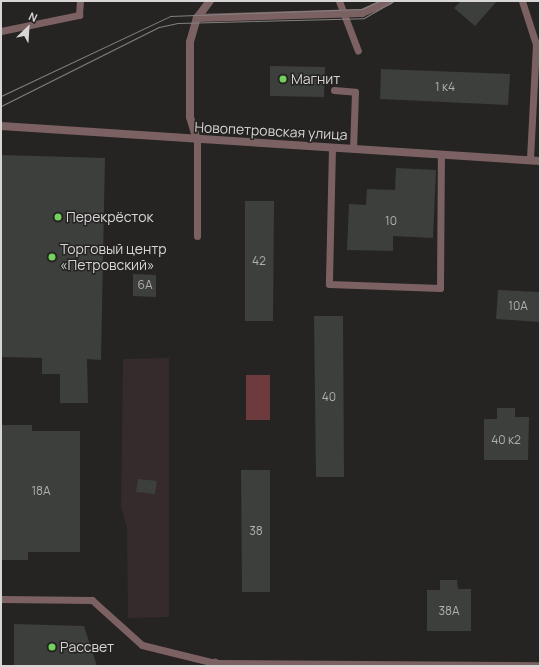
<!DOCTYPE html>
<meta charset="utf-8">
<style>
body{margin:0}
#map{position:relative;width:541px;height:667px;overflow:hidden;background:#262323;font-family:Manrope,sans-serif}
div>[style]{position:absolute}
.built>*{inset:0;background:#352b2c}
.green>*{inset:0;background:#6d3b3e}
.building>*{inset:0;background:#3d3f3d}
.service>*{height:7px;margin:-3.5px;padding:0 3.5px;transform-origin:3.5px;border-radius:3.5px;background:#7c6162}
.minor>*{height:8px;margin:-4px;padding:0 4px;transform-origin:4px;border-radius:4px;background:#7c6162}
.tertiary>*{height:8px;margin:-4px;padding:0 4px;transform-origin:4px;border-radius:4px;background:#7c6162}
.tram>*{height:1px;margin:-0.5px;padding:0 0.5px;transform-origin:0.5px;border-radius:0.5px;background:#848181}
.dots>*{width:11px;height:11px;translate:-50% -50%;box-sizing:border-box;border:2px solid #262323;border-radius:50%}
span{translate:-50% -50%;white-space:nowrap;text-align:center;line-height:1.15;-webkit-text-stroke:3px #262323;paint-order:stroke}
.number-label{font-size:12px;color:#b0b0af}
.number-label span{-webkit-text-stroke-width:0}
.poi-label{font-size:14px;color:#d7d5d5}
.left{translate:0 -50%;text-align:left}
.street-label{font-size:14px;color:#d7d5d5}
.frame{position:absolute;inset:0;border:2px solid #d7d5d5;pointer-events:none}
.north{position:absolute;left:8px;top:8px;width:40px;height:40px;-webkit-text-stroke:3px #262323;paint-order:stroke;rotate:25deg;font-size:11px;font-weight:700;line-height:16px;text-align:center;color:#d7d5d5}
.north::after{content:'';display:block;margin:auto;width:14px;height:18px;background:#d7d5d5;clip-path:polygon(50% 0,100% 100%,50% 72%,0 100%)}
</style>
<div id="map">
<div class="built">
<div style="clip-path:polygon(169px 358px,169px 617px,128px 618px,127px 528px,121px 507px,123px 359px)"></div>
</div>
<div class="green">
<div style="clip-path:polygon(246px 375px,270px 375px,270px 420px,246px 420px)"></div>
</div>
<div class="building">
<div style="clip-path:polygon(461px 1px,497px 1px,475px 26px,454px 8px)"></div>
<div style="clip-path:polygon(270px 66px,325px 67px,324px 97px,270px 96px)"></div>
<div style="clip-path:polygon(381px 69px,510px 74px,508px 105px,380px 99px)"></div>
<div style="clip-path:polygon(1px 155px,105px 158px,101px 360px,87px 359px,88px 403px,60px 403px,60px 374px,42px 374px,42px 358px,1px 357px)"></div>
<div style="clip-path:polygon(396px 168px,436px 170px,433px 238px,393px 236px,393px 251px,347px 250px,349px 204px,366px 205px,367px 189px,395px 190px)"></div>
<div style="clip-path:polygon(245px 201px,274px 201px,273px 321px,245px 321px)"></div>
<div style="clip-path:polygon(133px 274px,156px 275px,156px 297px,133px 296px)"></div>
<div style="clip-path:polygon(498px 290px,540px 292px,540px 322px,496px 319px)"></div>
<div style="clip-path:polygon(314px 316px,343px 316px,344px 477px,316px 477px)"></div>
<div style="clip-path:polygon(497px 408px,515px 408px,515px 417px,529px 417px,528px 460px,484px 460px,484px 419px,497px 419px)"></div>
<div style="clip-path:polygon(1px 425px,32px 425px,32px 431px,80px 431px,80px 552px,28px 552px,28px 560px,1px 560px)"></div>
<div style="clip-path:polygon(241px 470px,270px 470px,270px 592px,242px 592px)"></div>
<div style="clip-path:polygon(138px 479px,157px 481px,155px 494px,136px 492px)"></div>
<div style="clip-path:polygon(440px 580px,457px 580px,458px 589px,471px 589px,471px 631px,427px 631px,427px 590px,440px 590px)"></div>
<div style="clip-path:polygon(14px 624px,84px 626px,97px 666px,14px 666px)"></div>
</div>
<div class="service">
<div style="left:339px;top:1px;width:53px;rotate:69.2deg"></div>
<div style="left:522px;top:1px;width:45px;rotate:72deg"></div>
<div style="left:536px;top:44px;width:116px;rotate:93deg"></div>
<div style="left:1px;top:31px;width:80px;rotate:-11.6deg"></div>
<div style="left:79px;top:15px;width:14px;rotate:-86deg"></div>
<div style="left:334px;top:90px;width:21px;rotate:5deg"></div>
<div style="left:355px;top:92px;width:56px;rotate:92deg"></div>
<div style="left:332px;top:147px;width:137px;rotate:91.3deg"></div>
<div style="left:329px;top:284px;width:111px;rotate:2.1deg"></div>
<div style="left:440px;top:288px;width:134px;rotate:-89.6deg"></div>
<div style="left:197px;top:236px;width:96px;rotate:-90deg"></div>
<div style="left:1px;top:599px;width:91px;rotate:0.6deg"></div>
<div style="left:92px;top:600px;width:67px;rotate:42deg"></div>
<div style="left:142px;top:645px;width:75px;rotate:13.9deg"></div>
<div style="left:215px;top:663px;width:325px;rotate:0.4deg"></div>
</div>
<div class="minor">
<div style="left:197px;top:18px;width:165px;rotate:-1.7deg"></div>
<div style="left:362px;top:13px;width:30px;rotate:-24deg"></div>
<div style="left:213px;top:666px;width:4px;rotate:-56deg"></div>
</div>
<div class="tertiary">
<div style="left:1px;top:126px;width:540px;rotate:3.72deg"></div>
<div style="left:197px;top:140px;width:24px;rotate:-107deg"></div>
<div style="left:190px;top:117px;width:75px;rotate:-90deg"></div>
<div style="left:190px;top:42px;width:25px;rotate:-74deg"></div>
<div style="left:197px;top:18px;width:21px;rotate:-53deg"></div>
</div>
<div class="tram">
<div style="left:1px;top:96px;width:187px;rotate:-25.3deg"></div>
<div style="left:170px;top:16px;width:192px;rotate:-2.1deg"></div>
<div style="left:362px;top:9px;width:19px;rotate:-25deg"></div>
<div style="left:1px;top:106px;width:177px;rotate:-26.6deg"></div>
<div style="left:159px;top:27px;width:19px;rotate:-12deg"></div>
<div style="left:178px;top:23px;width:186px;rotate:-1.5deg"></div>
<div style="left:364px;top:18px;width:34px;rotate:-30deg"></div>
</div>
<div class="dots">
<div style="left:283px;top:79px;background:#73d25d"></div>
<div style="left:58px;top:217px;background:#73d25d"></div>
<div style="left:52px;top:257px;background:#73d25d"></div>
<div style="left:52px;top:647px;background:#73d25d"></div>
</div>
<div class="number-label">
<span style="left:445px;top:87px">1 к4</span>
<span style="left:391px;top:221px">10</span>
<span style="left:259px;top:261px">42</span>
<span style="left:145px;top:285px">6А</span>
<span style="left:518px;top:306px">10А</span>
<span style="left:329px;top:397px">40</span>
<span style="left:506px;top:440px">40 к2</span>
<span style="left:41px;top:491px">18А</span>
<span style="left:256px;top:531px">38</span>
<span style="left:449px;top:611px">38А</span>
</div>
<div class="poi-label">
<span class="left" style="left:291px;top:79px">Магнит</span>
<span class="left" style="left:66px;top:217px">Перекрёсток</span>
<span class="left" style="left:60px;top:257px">Торговый центр<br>«Петровский»</span>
<span class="left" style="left:60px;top:647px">Рассвет</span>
</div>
<div class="street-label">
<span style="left:271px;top:131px;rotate:3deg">Новопетровская улица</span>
</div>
<div class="frame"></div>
<div class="north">N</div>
</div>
